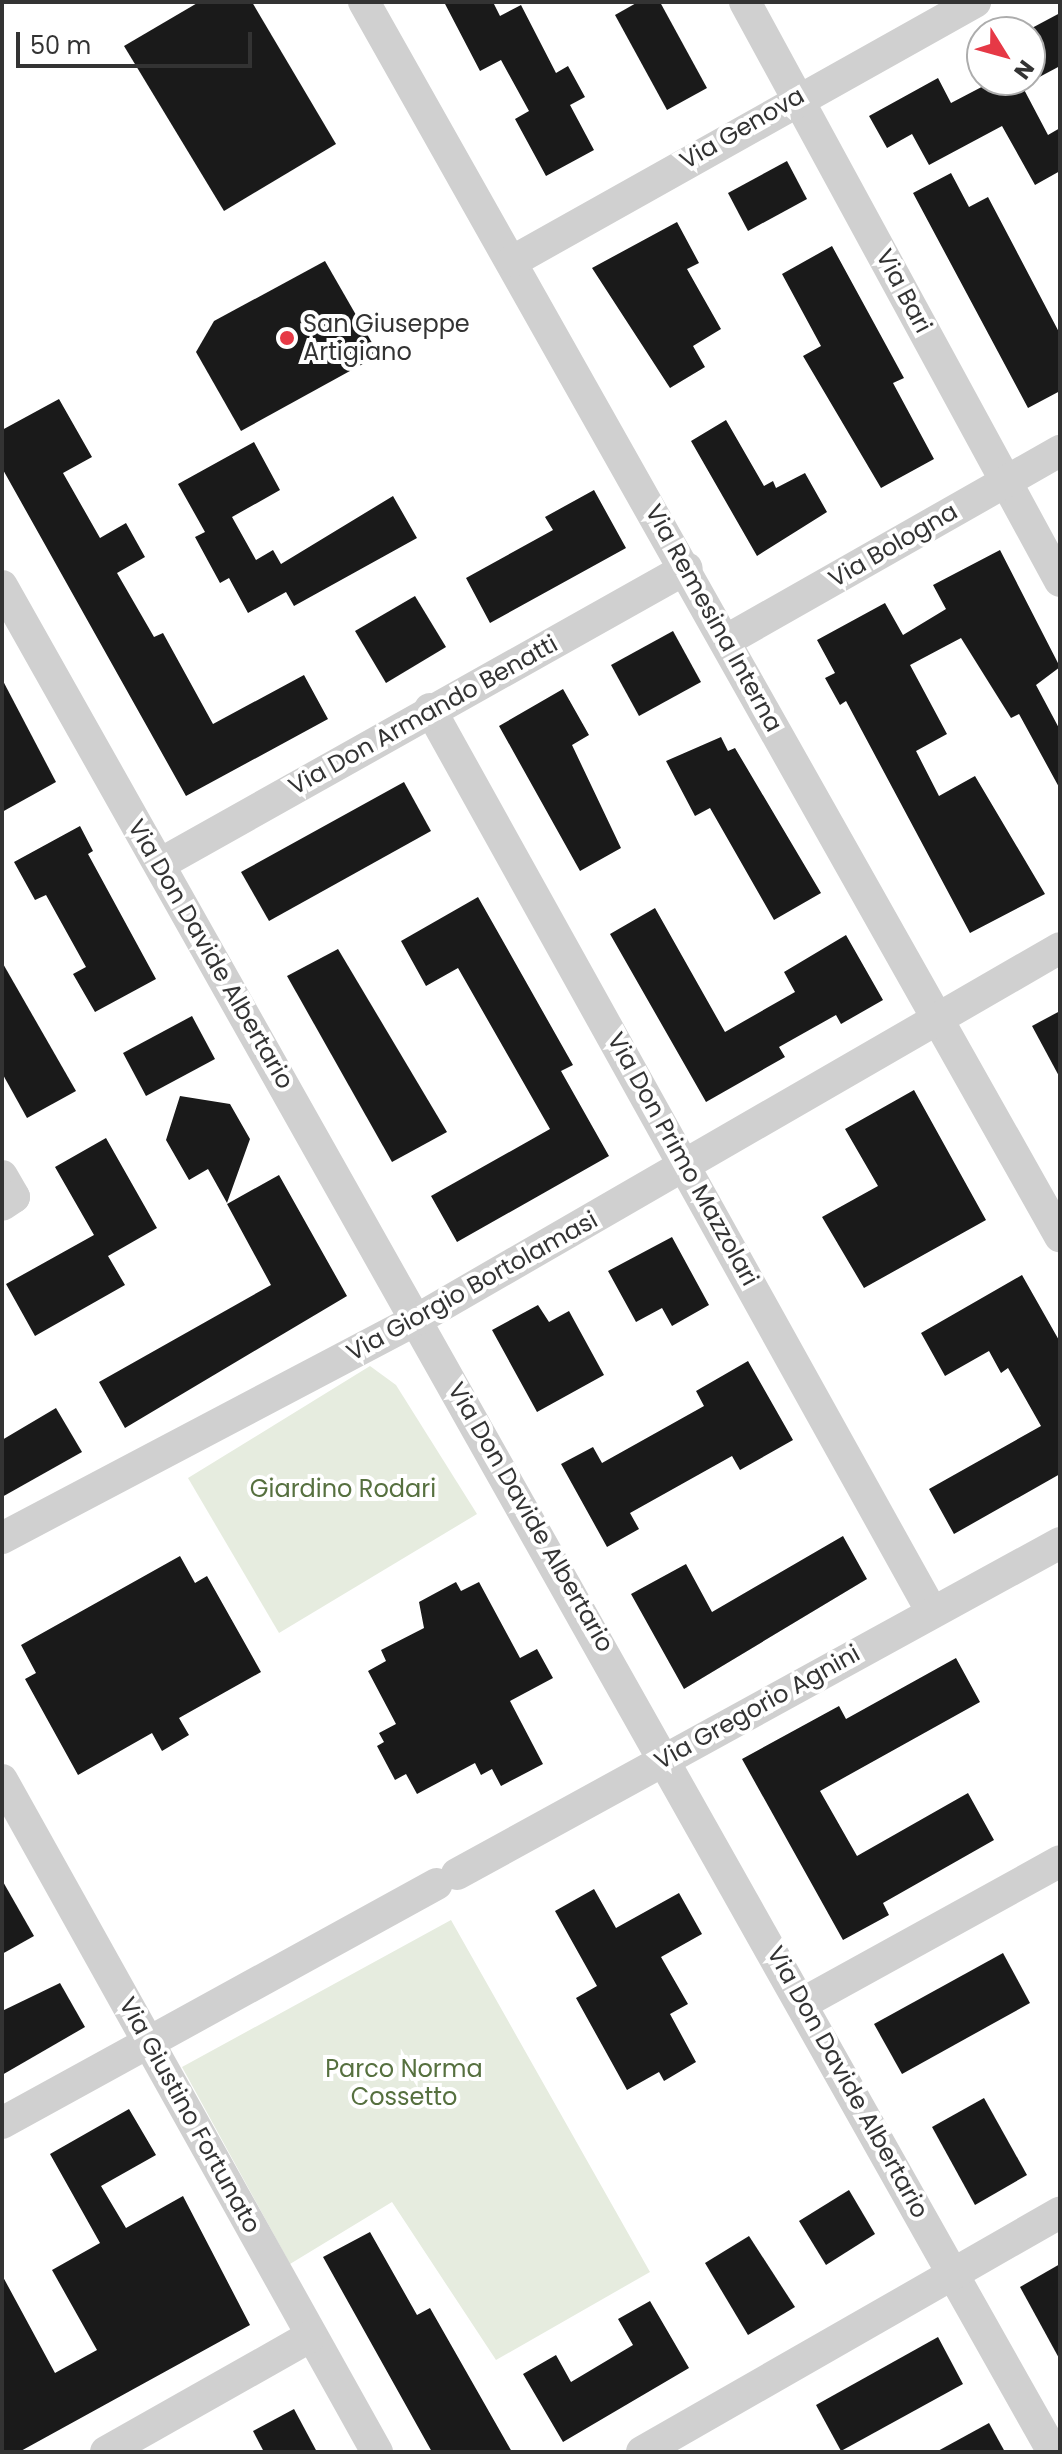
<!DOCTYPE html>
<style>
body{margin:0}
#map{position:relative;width:1062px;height:2454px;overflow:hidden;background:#fff;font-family:Poppins,sans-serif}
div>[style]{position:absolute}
.green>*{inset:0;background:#e6ecdf}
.building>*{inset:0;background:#1a1a1a}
.minor>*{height:32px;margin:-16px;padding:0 16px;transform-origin:16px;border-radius:16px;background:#d0d0d0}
.dots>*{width:22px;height:22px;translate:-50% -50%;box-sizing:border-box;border:4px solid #fff;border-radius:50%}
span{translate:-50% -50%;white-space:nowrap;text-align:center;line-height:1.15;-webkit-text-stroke:8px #fff;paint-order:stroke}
.street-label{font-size:24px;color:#333}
.poi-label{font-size:24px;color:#333}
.left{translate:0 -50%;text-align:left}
.park-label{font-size:24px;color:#56703f}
.frame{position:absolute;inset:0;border:4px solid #333;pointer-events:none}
.north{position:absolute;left:966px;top:16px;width:80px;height:80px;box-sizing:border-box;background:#fff;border:2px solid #adadad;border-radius:50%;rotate:127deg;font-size:22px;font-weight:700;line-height:32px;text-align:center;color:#333}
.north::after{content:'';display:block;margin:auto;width:28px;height:36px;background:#e63946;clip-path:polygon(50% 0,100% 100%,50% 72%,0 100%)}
.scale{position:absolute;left:16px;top:32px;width:236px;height:36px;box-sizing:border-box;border:4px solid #333;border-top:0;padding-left:10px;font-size:24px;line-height:28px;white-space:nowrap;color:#333;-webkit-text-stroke:6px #fff;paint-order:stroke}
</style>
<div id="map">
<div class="green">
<div style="clip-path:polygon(370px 1366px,396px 1385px,477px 1514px,279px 1633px,188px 1478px)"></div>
<div style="clip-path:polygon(451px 1920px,650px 2272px,496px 2360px,392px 2202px,290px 2264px,182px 2067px)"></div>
</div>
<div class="building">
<div style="clip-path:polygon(199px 2px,252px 2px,336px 144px,224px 211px,124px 46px)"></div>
<div style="clip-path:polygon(444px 2px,493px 2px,500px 16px,521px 5px,556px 73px,568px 66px,585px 97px,570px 105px,594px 150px,546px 176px,515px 119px,529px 111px,501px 60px,480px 71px)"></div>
<div style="clip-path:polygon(638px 2px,660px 2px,707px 88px,667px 110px,615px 15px)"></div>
<div style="clip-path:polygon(1060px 13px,1060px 66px,1030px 82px,1030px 29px)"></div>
<div style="clip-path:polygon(938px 78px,951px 103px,995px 80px,1019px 80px,1048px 135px,1060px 128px,1060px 171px,1035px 185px,1002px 126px,929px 165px,912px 134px,887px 148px,869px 116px)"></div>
<div style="clip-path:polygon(787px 161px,807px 199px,748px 231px,728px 193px)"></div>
<div style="clip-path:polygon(951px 173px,969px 207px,988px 197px,1060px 334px,1060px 391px,1028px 408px,913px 193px)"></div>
<div style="clip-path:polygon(677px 222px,699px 263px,687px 269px,721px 329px,693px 346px,705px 367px,670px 388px,592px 268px)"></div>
<div style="clip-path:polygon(832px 246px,904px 378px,893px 383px,934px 459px,881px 488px,803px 356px,821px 346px,782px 274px)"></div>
<div style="clip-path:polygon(325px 261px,379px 355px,241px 431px,196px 352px,214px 321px)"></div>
<div style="clip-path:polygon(59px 399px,92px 457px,63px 473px,100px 538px,126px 523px,145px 557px,117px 573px,154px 637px,163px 633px,213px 724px,304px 675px,328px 719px,186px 796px,2px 468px,2px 430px)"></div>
<div style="clip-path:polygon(726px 420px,764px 486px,773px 481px,776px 488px,805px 473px,827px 512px,757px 556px,691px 441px)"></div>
<div style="clip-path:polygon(254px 442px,280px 490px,232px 517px,256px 560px,273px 550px,281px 564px,393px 496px,417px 538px,294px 606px,286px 592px,248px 613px,229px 578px,220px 583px,195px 537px,205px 532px,178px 484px)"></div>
<div style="clip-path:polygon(594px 490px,626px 548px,490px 623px,466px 578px,553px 530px,545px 517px)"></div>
<div style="clip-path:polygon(1000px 550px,1060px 667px,1036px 685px,1060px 730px,1060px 789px,1019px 714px,1011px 718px,961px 638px,910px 665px,947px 734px,916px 751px,939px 796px,975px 776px,1045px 894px,970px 933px,846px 701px,840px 705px,825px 678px,835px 673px,817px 640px,885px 603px,903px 635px,946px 609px,933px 585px)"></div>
<div style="clip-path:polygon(415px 596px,446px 647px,386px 683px,355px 631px)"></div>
<div style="clip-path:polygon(673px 631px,701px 682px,639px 716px,611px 665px)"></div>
<div style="clip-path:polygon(2px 679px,56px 782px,2px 812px)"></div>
<div style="clip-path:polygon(563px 689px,589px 735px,572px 745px,621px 848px,580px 871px,499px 726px)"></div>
<div style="clip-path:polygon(721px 737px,728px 751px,735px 748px,821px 893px,774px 920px,710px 808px,695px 816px,666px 761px)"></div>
<div style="clip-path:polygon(404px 782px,431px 831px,269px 921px,241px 872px)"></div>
<div style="clip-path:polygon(80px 826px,93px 851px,88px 854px,156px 979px,95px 1012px,73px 974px,86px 967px,46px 895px,35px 900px,14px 862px)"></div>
<div style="clip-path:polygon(478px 897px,573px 1065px,561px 1071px,609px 1156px,457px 1242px,431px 1196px,550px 1129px,458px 968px,426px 986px,401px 941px)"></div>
<div style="clip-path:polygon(655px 908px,725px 1032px,795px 992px,784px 972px,846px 935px,883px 1000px,841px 1024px,836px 1015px,779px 1047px,785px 1057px,706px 1102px,610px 934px)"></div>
<div style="clip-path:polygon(338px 949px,447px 1132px,392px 1162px,287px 976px)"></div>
<div style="clip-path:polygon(2px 962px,76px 1091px,27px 1118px,2px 1073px)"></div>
<div style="clip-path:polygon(1060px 1011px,1060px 1078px,1032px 1026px)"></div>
<div style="clip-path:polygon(192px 1016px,215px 1059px,146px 1096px,123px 1053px)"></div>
<div style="clip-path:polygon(914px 1090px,986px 1220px,864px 1288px,822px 1217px,878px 1186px,845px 1129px)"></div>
<div style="clip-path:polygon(180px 1096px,230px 1104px,250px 1139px,227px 1203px,208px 1169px,189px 1180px,166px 1140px)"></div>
<div style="clip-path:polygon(106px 1138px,157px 1228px,108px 1256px,125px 1285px,35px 1336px,6px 1284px,94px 1235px,55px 1167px)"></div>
<div style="clip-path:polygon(279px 1175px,347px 1296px,125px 1428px,99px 1382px,271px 1285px,227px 1204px)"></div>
<div style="clip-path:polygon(672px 1237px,709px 1305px,672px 1326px,662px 1308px,636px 1322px,608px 1271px)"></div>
<div style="clip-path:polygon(1022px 1275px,1060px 1342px,1060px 1474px,954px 1534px,929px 1489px,1041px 1426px,1008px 1368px,1001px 1373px,989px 1351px,945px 1376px,921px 1333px)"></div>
<div style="clip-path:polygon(538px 1305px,549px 1322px,569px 1311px,604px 1375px,537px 1412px,492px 1330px)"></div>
<div style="clip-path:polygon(748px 1361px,793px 1440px,740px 1470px,732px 1456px,630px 1513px,639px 1529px,607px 1547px,561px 1464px,593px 1447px,602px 1463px,704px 1406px,696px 1391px)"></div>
<div style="clip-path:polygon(56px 1408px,82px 1452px,2px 1497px,2px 1440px)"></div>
<div style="clip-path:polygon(843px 1536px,867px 1579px,684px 1689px,631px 1594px,686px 1564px,712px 1612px)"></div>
<div style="clip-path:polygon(180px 1556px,195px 1583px,207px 1576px,261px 1672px,179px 1718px,189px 1735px,162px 1751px,152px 1733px,78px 1775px,25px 1679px,36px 1673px,21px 1645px)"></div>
<div style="clip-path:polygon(456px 1582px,461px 1591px,479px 1582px,520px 1658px,537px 1649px,553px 1678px,510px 1701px,543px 1764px,501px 1786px,492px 1769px,481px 1775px,475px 1763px,417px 1794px,406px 1774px,395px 1780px,377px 1746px,384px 1742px,379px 1733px,396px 1724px,368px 1671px,386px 1661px,381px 1650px,424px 1628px,419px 1602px)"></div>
<div style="clip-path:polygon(956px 1658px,980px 1702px,820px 1791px,857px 1856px,968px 1793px,994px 1840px,883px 1903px,889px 1915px,843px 1940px,742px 1759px,839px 1706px,846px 1719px)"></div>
<div style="clip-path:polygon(2px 1880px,34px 1936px,2px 1954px)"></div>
<div style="clip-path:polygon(594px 1889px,616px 1928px,679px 1893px,702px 1934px,661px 1957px,688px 2004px,670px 2014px,696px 2062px,664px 2081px,659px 2072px,627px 2090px,576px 1998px,597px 1986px,555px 1911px)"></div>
<div style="clip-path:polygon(1003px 1953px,1030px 2003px,902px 2074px,874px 2024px)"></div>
<div style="clip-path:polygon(60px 1983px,85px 2027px,2px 2075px,2px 2011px)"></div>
<div style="clip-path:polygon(984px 2098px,1027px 2175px,975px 2205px,932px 2127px)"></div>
<div style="clip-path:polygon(129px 2109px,156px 2155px,101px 2186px,126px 2228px,183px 2196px,250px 2325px,19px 2452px,2px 2452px,2px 2275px,55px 2373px,97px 2350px,52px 2270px,100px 2243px,50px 2154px)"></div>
<div style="clip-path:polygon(849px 2190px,875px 2234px,826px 2265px,799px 2221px)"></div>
<div style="clip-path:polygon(370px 2232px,417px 2315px,430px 2308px,512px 2452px,432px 2452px,323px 2257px)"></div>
<div style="clip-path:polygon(749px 2236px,795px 2307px,748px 2335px,705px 2263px)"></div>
<div style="clip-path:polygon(1060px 2264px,1060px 2360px,1020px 2287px)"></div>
<div style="clip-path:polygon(650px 2301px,689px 2368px,563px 2442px,523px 2374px,556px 2355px,571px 2382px,633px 2345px,618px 2319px)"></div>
<div style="clip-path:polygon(938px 2337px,963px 2384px,841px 2451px,816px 2405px)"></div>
<div style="clip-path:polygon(294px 2409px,317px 2452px,264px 2452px,253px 2431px)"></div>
<div style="clip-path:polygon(989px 2423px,1005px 2452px,936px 2452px)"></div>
</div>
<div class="minor">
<div style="left:364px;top:2px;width:1417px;rotate:60.58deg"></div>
<div style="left:745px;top:2px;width:659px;rotate:61.45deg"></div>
<div style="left:513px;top:261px;width:530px;rotate:-29.28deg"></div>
<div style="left:2px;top:586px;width:2142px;rotate:60.61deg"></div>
<div style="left:727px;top:640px;width:383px;rotate:-29.6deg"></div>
<div style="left:430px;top:709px;width:1033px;rotate:60.93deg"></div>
<div style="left:160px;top:864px;width:604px;rotate:-29.32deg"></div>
<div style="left:2px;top:1176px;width:24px;rotate:60deg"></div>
<div style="left:14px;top:1197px;width:14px;rotate:146deg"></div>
<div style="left:2px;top:1538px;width:470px;rotate:-27.8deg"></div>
<div style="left:418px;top:1319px;width:741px;rotate:-30.02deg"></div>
<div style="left:2px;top:1780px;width:770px;rotate:60.84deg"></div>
<div style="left:457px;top:1874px;width:688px;rotate:-28.76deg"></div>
<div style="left:805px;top:2002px;width:291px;rotate:-28.9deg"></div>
<div style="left:2px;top:2123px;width:496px;rotate:-28.8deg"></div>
<div style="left:106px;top:2452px;width:236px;rotate:-29.5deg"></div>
<div style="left:642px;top:2452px;width:482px;rotate:-29.8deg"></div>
</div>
<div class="dots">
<div style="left:287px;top:338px;background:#e63946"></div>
</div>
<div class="street-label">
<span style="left:742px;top:128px;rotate:-30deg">Via Genova</span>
<span style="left:904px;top:291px;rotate:62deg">Via Bari</span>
<span style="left:893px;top:545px;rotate:-30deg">Via Bologna</span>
<span style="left:714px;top:618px;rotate:61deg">Via Remesina Interna</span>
<span style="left:423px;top:715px;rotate:-29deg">Via Don Armando Benatti</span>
<span style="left:211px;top:954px;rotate:60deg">Via Don Davide Albertario</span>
<span style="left:683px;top:1159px;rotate:61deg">Via Don Primo Mazzolari</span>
<span style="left:472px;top:1286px;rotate:-29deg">Via Giorgio Bortolamasi</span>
<span style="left:531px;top:1517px;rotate:60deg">Via Don Davide Albertario</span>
<span style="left:757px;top:1707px;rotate:-29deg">Via Gregorio Agnini</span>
<span style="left:848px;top:2082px;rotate:61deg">Via Don Davide Albertario</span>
<span style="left:190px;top:2115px;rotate:61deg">Via Giustino Fortunato</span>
</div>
<div class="poi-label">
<span class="left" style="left:303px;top:338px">San Giuseppe<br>Artigiano</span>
</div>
<div class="park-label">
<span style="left:343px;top:1489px">Giardino Rodari</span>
<span style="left:404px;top:2083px">Parco Norma<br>Cossetto</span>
</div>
<div class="frame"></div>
<div class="north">N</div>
<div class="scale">50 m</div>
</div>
